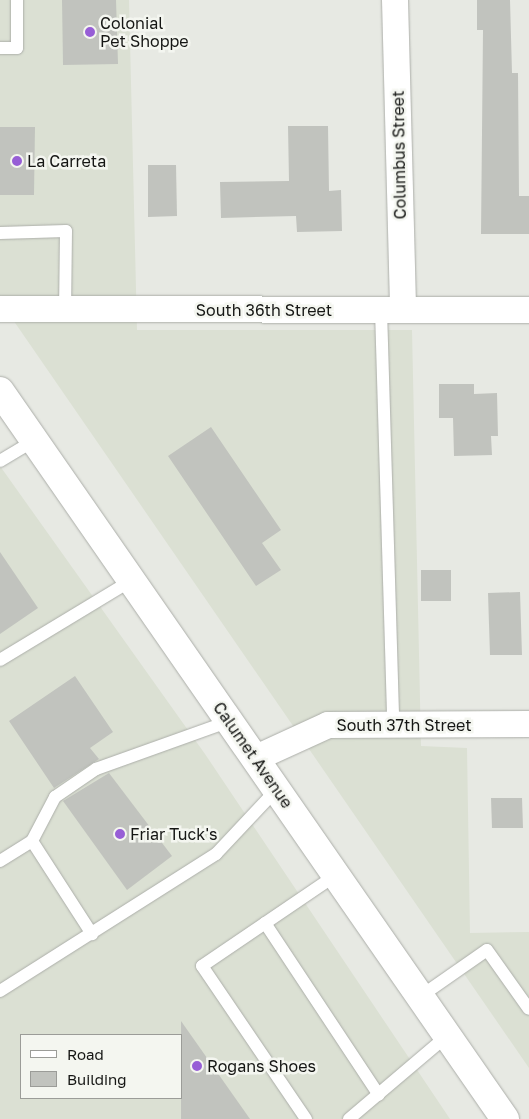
<!DOCTYPE html>
<style>
body{margin:0}
#map{position:relative;width:529px;height:1119px;overflow:hidden;background:#e7e9e3;font-family:"Golos Text",sans-serif}
div>[style]{position:absolute}
.built>*{inset:0;background:#dbe0d3}
.building>*{inset:0;background:#c1c3be}
.roads{filter:drop-shadow(0 0 1px #acaea9) drop-shadow(0 0 1px #acaea9)}
.lane>*{height:12px;margin:-6px;padding:0 6px;transform-origin:6px;border-radius:6px;background:#fff}
.street>*{height:26px;margin:-13px;padding:0 13px;transform-origin:13px;border-radius:13px;background:#fff}
.primary>*{height:28px;margin:-14px;padding:0 14px;transform-origin:14px;border-radius:14px;background:#fff}
.dots>*{width:14px;height:14px;translate:-50% -50%;box-sizing:border-box;border:2px solid #f4f6f0;border-radius:50%}
span{translate:-50% -50%;white-space:nowrap;text-align:center;line-height:1.15;-webkit-text-stroke:5px #f4f6f0;paint-order:stroke}
.poi-label{font-size:16px;color:#151614}
.left{translate:0 -50%;text-align:left}
.street-label{font-size:16px;color:#151614}
.legend{position:absolute;left:20px;top:1034px;width:162px;height:65px;box-sizing:border-box;background:#f4f6f0;border:1px solid #9b9c98;margin:0;padding:6px 9px;list-style:none;font-size:15px;color:#151614}
.legend li{display:flex;align-items:center;gap:10px;height:25px}
.legend b{width:25px;border:1px solid #9b9c98}
</style>
<div id="map">
<div class="built">
<div style="clip-path:polygon(0 0,129px 0,137px 330px,412px 330px,421px 746px,467px 748px,470px 933px,529px 932px,529px 1068px,0 301px)"></div>
<div style="clip-path:polygon(evenodd,0 466px,205px 754px,450px 1119px,0 1119px,0 466px,21px 1035px,181px 1035px,181px 1098px,21px 1098px,21px 1035px)"></div>
</div>
<div class="building">
<div style="clip-path:polygon(62px 0,116px 0,118px 64px,63px 65px)"></div>
<div style="clip-path:polygon(477px 0,510px 0,512px 73px,518px 73px,519px 196px,529px 196px,529px 234px,481px 234px,483px 30px,477px 30px)"></div>
<div style="clip-path:polygon(288px 126px,328px 126px,329px 191px,341px 190px,342px 231px,297px 232px,296px 216px,221px 218px,220px 182px,289px 181px)"></div>
<div style="clip-path:polygon(0 127px,35px 127px,34px 195px,0 195px)"></div>
<div style="clip-path:polygon(148px 165px,176px 165px,177px 216px,148px 217px)"></div>
<div style="clip-path:polygon(439px 384px,474px 384px,474px 394px,497px 393px,498px 436px,491px 436px,492px 455px,454px 456px,453px 418px,439px 418px)"></div>
<div style="clip-path:polygon(211px 427px,281px 530px,262px 543px,281px 570px,256px 586px,168px 456px)"></div>
<div style="clip-path:polygon(0 552px,38px 608px,0 634px)"></div>
<div style="clip-path:polygon(421px 570px,451px 570px,451px 601px,421px 601px)"></div>
<div style="clip-path:polygon(520px 592px,522px 655px,490px 655px,488px 593px)"></div>
<div style="clip-path:polygon(75px 676px,113px 732px,90px 748px,99px 759px,54px 788px,9px 721px)"></div>
<div style="clip-path:polygon(109px 773px,172px 856px,127px 890px,63px 801px)"></div>
<div style="clip-path:polygon(491px 798px,522px 798px,523px 828px,492px 828px)"></div>
<div style="clip-path:polygon(181px 1021px,250px 1119px,181px 1119px)"></div>
</div>
<div class="roads">
<div class="lane">
<div style="left:0;top:48px;width:17px"></div>
<div style="left:17px;top:48px;width:48px;rotate:-90deg"></div>
<div style="left:0;top:233px;width:66px;rotate:-1.7deg"></div>
<div style="left:66px;top:231px;width:78px;rotate:90.7deg"></div>
<div style="left:381px;top:310px;width:415px;rotate:88.3deg"></div>
<div style="left:0;top:461px;width:41px;rotate:-31deg"></div>
<div style="left:0;top:660px;width:154px;rotate:-31.2deg"></div>
<div style="left:32px;top:841px;width:111px;rotate:57.2deg"></div>
<div style="left:0;top:861px;width:38px;rotate:-32deg"></div>
<div style="left:32px;top:841px;width:50px;rotate:-62.4deg"></div>
<div style="left:55px;top:797px;width:50px;rotate:-34.3deg"></div>
<div style="left:96px;top:769px;width:142px;rotate:-19.7deg"></div>
<div style="left:265px;top:923px;width:206px;rotate:56.5deg"></div>
<div style="left:0;top:991px;width:256px;rotate:-32.4deg"></div>
<div style="left:216px;top:854px;width:89px;rotate:-46.8deg"></div>
<div style="left:421px;top:996px;width:80px;rotate:-34.9deg"></div>
<div style="left:487px;top:950px;width:72px;rotate:54.6deg"></div>
<div style="left:306px;top:1119px;width:185px;rotate:-124.2deg"></div>
<div style="left:202px;top:966px;width:162px;rotate:-34.2deg"></div>
<div style="left:349px;top:1119px;width:130px;rotate:-40.3deg"></div>
</div>
<div class="street">
<div style="left:395px;top:0;width:310px;rotate:88.5deg"></div>
<div style="left:0;top:309px;width:529px;rotate:0.11deg"></div>
<div style="left:256px;top:758px;width:79px;rotate:-24.6deg"></div>
<div style="left:328px;top:725px;width:201px;rotate:-0.3deg"></div>
</div>
<div class="primary">
<div style="left:0;top:391px;width:886px;rotate:55.25deg"></div>
</div>
</div>
<div class="dots">
<div style="left:90px;top:32px;background:#975ed6"></div>
<div style="left:17px;top:161px;background:#975ed6"></div>
<div style="left:120px;top:834px;background:#975ed6"></div>
<div style="left:197px;top:1066px;background:#975ed6"></div>
</div>
<div class="poi-label">
<span class="left" style="left:100px;top:32px">Colonial<br>Pet Shoppe</span>
<span class="left" style="left:27px;top:161px">La Carreta</span>
<span class="left" style="left:130px;top:834px">Friar Tuck's</span>
<span class="left" style="left:207px;top:1066px">Rogans Shoes</span>
</div>
<div class="street-label">
<span style="left:399px;top:155px;rotate:-91deg">Columbus Street</span>
<span style="left:264px;top:310px">South 36th Street</span>
<span style="left:404px;top:725px">South 37th Street</span>
<span style="left:253px;top:755px;rotate:55deg">Calumet Avenue</span>
</div>
<ul class="legend">
<li><b style="height:6px;background:#fff"></b>Road</li>
<li><b style="height:14px;background:#c1c3be"></b>Building</li>
</ul>
</div>
